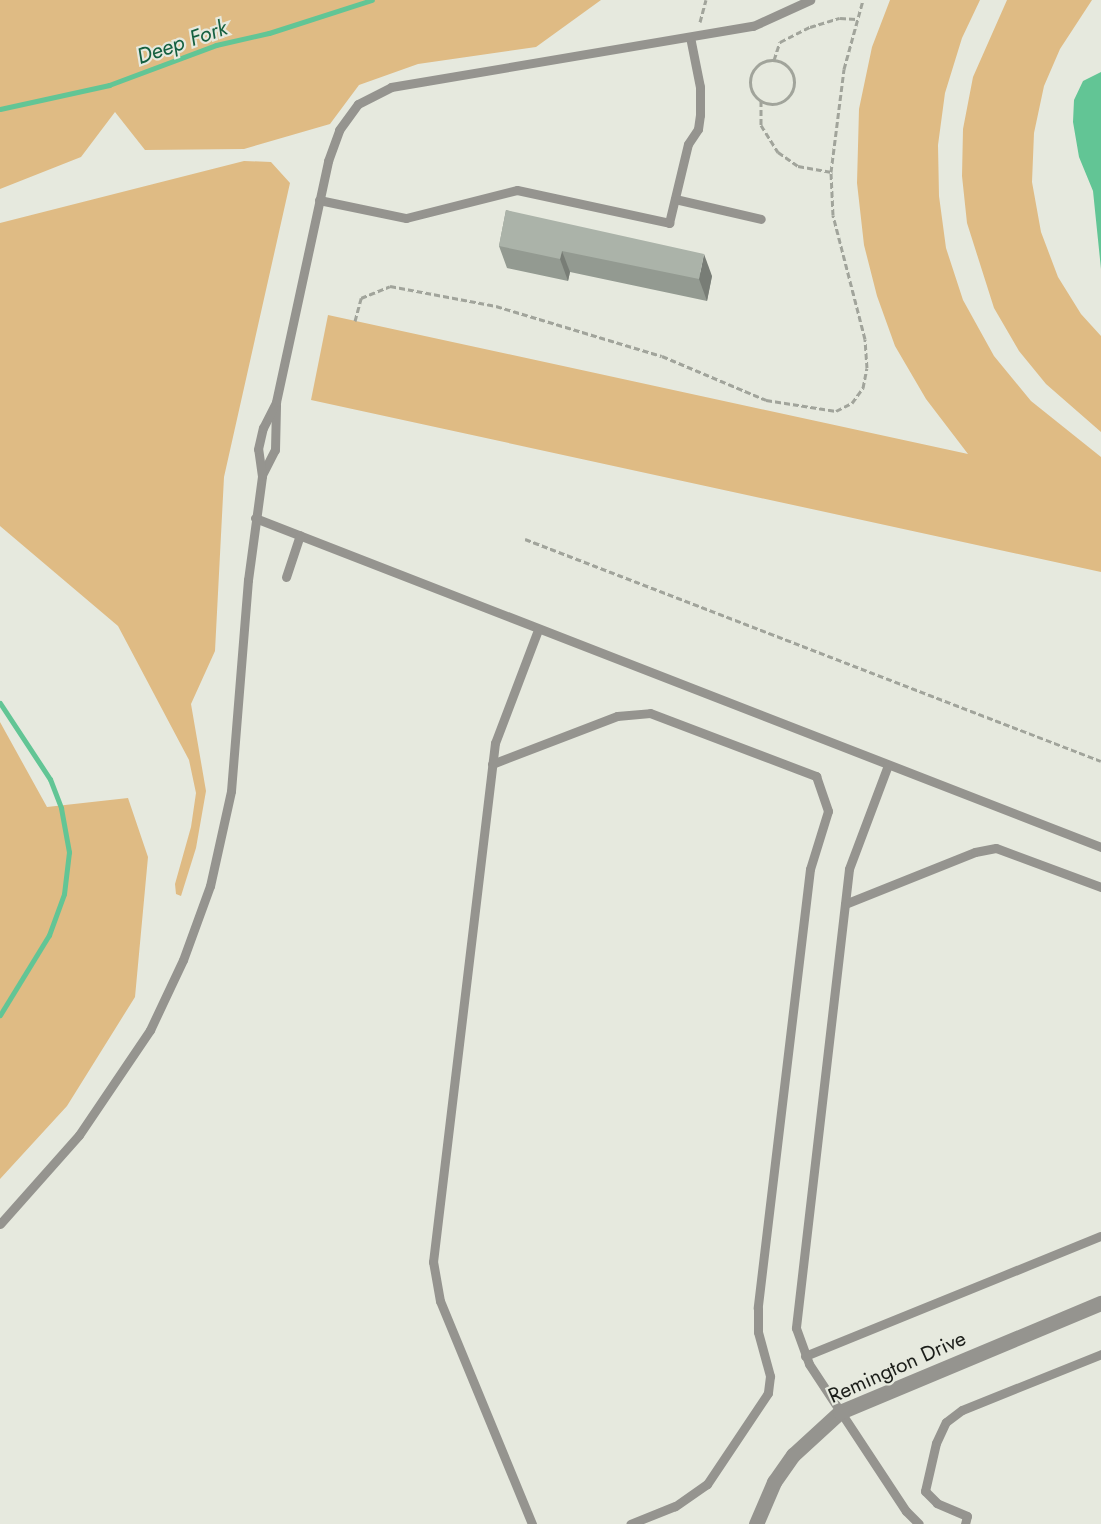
<!DOCTYPE html>
<style>
body{margin:0}
#map{position:relative;width:1101px;height:1524px;overflow:hidden;background:#e6e9de;font-family:Jost,sans-serif}
div>[style]{position:absolute}
.green>*{inset:0;background:#dfbb84}
.water>*{inset:0;background:#62c595}
.stream>*{height:5px;margin:-2.5px;padding:0 2.5px;transform-origin:2.5px;border-radius:2.5px;background:#62c595}
.path>*{height:3px;margin-top:-1.5px;transform-origin:0;background:repeating-linear-gradient(90deg,#a1a49b 0 6px,transparent 0 9px)}
.path>.ring{margin:-1.5px;padding:0;box-sizing:content-box;background:none;border:3px solid #a1a49b;border-radius:50%}
.service>*{height:9px;margin:-4.5px;padding:0 4.5px;transform-origin:4.5px;border-radius:4.5px;background:#95948f}
.tertiary>*{height:15px;margin:-7.5px;padding:0 7.5px;transform-origin:7.5px;border-radius:7.5px;background:#95948f}
.wall>*{inset:0;background:#939a91}
.shaded-wall>*{inset:0;background:#787d76}
.building>*{inset:0;background:#abb3a9}
span{translate:-50% -50%;white-space:nowrap;text-align:center;line-height:1.15;-webkit-text-stroke:4.5px #e6e9de;paint-order:stroke}
.street-label{font-size:21px;color:#1b1d19}
.water-label{font-size:22px;color:#156040;font-style:italic}
</style>
<div id="map">
<div class="green">
<div style="clip-path:polygon(0 0,601px 0,536px 47px,418px 64px,359px 85px,330px 124px,244px 149px,145px 150px,115px 112px,81px 157px,0 189px)"></div>
<div style="clip-path:polygon(890px 0,980px 0,962px 38px,945px 93px,938px 145px,939px 196px,946px 248px,963px 300px,994px 356px,1031px 401px,1101px 457px,1101px 572px,311px 400px,328px 315px,968px 454px,926px 399px,895px 346px,877px 296px,864px 245px,857px 183px,859px 109px,872px 47px)"></div>
<div style="clip-path:polygon(1007px 0,1092px 0,1060px 49px,1044px 86px,1034px 133px,1032px 182px,1041px 232px,1058px 277px,1081px 314px,1101px 336px,1101px 432px,1046px 384px,1019px 351px,994px 308px,967px 223px,962px 176px,963px 129px,973px 77px)"></div>
<div style="clip-path:polygon(244px 161px,271px 162px,290px 183px,224px 477px,215px 651px,191px 704px,206px 791px,196px 848px,181px 896px,176px 894px,175px 884px,191px 827px,196px 793px,189px 760px,118px 626px,0 526px,0 223px)"></div>
<div style="clip-path:polygon(0 722px,47px 807px,128px 798px,148px 857px,135px 997px,67px 1106px,0 1179px)"></div>
</div>
<div class="water">
<div style="clip-path:polygon(1101px 72px,1101px 269px,1093px 191px,1079px 157px,1073px 122px,1074px 100px,1083px 81px)"></div>
</div>
<div class="stream">
<div style="left:0;top:109px;width:112px;rotate:-12.4deg"></div>
<div style="left:109px;top:85px;width:114px;rotate:-20.5deg"></div>
<div style="left:216px;top:45px;width:54px;rotate:-12.8deg"></div>
<div style="left:269px;top:33px;width:108px;rotate:-17.8deg"></div>
<div style="left:0;top:703px;width:91px;rotate:56.7deg"></div>
<div style="left:50px;top:779px;width:31px;rotate:69deg"></div>
<div style="left:61px;top:808px;width:45px;rotate:79.7deg"></div>
<div style="left:69px;top:852px;width:42px;rotate:96.8deg"></div>
<div style="left:64px;top:894px;width:44px;rotate:110.1deg"></div>
<div style="left:49px;top:935px;width:94px;rotate:121.5deg"></div>
</div>
<div class="path">
<div style="left:700px;top:22px;width:23px;rotate:-75deg"></div>
<div style="left:774px;top:60px;width:19px;rotate:-72deg"></div>
<div style="left:780px;top:42px;width:34px;rotate:-27deg"></div>
<div style="left:810px;top:27px;width:31px;rotate:-17deg"></div>
<div style="left:840px;top:18px;width:16px;rotate:4deg"></div>
<div class="ring" style="left:750px;top:60px;width:41px;height:41px"></div>
<div style="left:761px;top:101px;width:24px;rotate:90deg"></div>
<div style="left:761px;top:125px;width:32px;rotate:58deg"></div>
<div style="left:778px;top:152px;width:24px;rotate:35deg"></div>
<div style="left:798px;top:166px;width:34px;rotate:10deg"></div>
<div style="left:355px;top:321px;width:24px;rotate:-75deg"></div>
<div style="left:361px;top:298px;width:31px;rotate:-22deg"></div>
<div style="left:390px;top:286px;width:108px;rotate:10.7deg"></div>
<div style="left:496px;top:306px;width:173px;rotate:16.8deg"></div>
<div style="left:662px;top:356px;width:113px;rotate:22.9deg"></div>
<div style="left:766px;top:400px;width:71px;rotate:8.9deg"></div>
<div style="left:836px;top:411px;width:18px;rotate:-27deg"></div>
<div style="left:852px;top:403px;width:19px;rotate:-54deg"></div>
<div style="left:863px;top:388px;width:20px;rotate:-79deg"></div>
<div style="left:867px;top:368px;width:29px;rotate:-94deg"></div>
<div style="left:865px;top:339px;width:128px;rotate:-104.5deg"></div>
<div style="left:833px;top:215px;width:43px;rotate:-92.7deg"></div>
<div style="left:831px;top:172px;width:104px;rotate:-82.8deg"></div>
<div style="left:844px;top:69px;width:72px;rotate:-74.6deg"></div>
<div style="left:525px;top:539px;width:617px;rotate:21.08deg"></div>
</div>
<div class="service">
<div style="left:675px;top:199px;width:88px;rotate:13.1deg"></div>
<div style="left:319px;top:200px;width:89px;rotate:11.7deg"></div>
<div style="left:406px;top:218px;width:114px;rotate:-14.2deg"></div>
<div style="left:517px;top:190px;width:156px;rotate:12.2deg"></div>
<div style="left:669px;top:223px;width:81px;rotate:-76.5deg"></div>
<div style="left:688px;top:144px;width:18px;rotate:-56deg"></div>
<div style="left:698px;top:129px;width:14px;rotate:-82deg"></div>
<div style="left:700px;top:115px;width:28px;rotate:-90deg"></div>
<div style="left:700px;top:87px;width:51px;rotate:-101.3deg"></div>
<div style="left:262px;top:475px;width:28px;rotate:-63deg"></div>
<div style="left:275px;top:450px;width:45px;rotate:-88.7deg"></div>
<div style="left:255px;top:518px;width:908px;rotate:21.25deg"></div>
<div style="left:286px;top:577px;width:44px;rotate:-71.6deg"></div>
<div style="left:492px;top:764px;width:134px;rotate:-21deg"></div>
<div style="left:617px;top:716px;width:33px;rotate:-5deg"></div>
<div style="left:650px;top:713px;width:178px;rotate:20.8deg"></div>
<div style="left:816px;top:776px;width:37px;rotate:71deg"></div>
<div style="left:828px;top:811px;width:61px;rotate:107.2deg"></div>
<div style="left:810px;top:869px;width:442px;rotate:96.8deg"></div>
<div style="left:758px;top:1308px;width:24px;rotate:90deg"></div>
<div style="left:758px;top:1332px;width:46px;rotate:74.7deg"></div>
<div style="left:770px;top:1376px;width:17px;rotate:97deg"></div>
<div style="left:768px;top:1393px;width:110px;rotate:123.8deg"></div>
<div style="left:707px;top:1484px;width:39px;rotate:145deg"></div>
<div style="left:675px;top:1506px;width:48px;rotate:158.2deg"></div>
<div style="left:888px;top:765px;width:111px;rotate:110.6deg"></div>
<div style="left:849px;top:869px;width:462px;rotate:96.6deg"></div>
<div style="left:796px;top:1328px;width:38px;rotate:70deg"></div>
<div style="left:809px;top:1364px;width:176px;rotate:56.6deg"></div>
<div style="left:906px;top:1511px;width:18px;rotate:45deg"></div>
<div style="left:845px;top:904px;width:140px;rotate:-21.8deg"></div>
<div style="left:975px;top:852px;width:21px;rotate:-11deg"></div>
<div style="left:996px;top:848px;width:112px;rotate:20.4deg"></div>
<div style="left:0;top:1224px;width:119px;rotate:-48.4deg"></div>
<div style="left:79px;top:1135px;width:127px;rotate:-55.9deg"></div>
<div style="left:150px;top:1030px;width:77px;rotate:-64.8deg"></div>
<div style="left:183px;top:960px;width:79px;rotate:-70deg"></div>
<div style="left:210px;top:886px;width:97px;rotate:-77.5deg"></div>
<div style="left:231px;top:791px;width:212px;rotate:-85.4deg"></div>
<div style="left:248px;top:580px;width:105px;rotate:-82.3deg"></div>
<div style="left:262px;top:476px;width:27px;rotate:-98deg"></div>
<div style="left:258px;top:449px;width:22px;rotate:-77deg"></div>
<div style="left:263px;top:428px;width:29px;rotate:-63deg"></div>
<div style="left:276px;top:402px;width:247px;rotate:-77.8deg"></div>
<div style="left:328px;top:161px;width:33px;rotate:-70deg"></div>
<div style="left:339px;top:130px;width:32px;rotate:-54deg"></div>
<div style="left:358px;top:104px;width:37px;rotate:-27deg"></div>
<div style="left:391px;top:87px;width:367px;rotate:-9.6deg"></div>
<div style="left:753px;top:26px;width:63px;rotate:-24.5deg"></div>
<div style="left:805px;top:1356px;width:319px;rotate:-22.1deg"></div>
<div style="left:532px;top:1524px;width:241px;rotate:-112.4deg"></div>
<div style="left:440px;top:1301px;width:40px;rotate:-100deg"></div>
<div style="left:433px;top:1262px;width:523px;rotate:-83.19deg"></div>
<div style="left:495px;top:743px;width:121px;rotate:-69.2deg"></div>
<div style="left:965px;top:1524px;width:8px;rotate:-76deg"></div>
<div style="left:967px;top:1516px;width:33px;rotate:-157deg"></div>
<div style="left:937px;top:1503px;width:17px;rotate:-135deg"></div>
<div style="left:925px;top:1491px;width:49px;rotate:-77.1deg"></div>
<div style="left:936px;top:1443px;width:23px;rotate:-65deg"></div>
<div style="left:946px;top:1422px;width:20px;rotate:-37deg"></div>
<div style="left:962px;top:1410px;width:150px;rotate:-21.9deg"></div>
</div>
<div class="tertiary">
<div style="left:756px;top:1524px;width:46px;rotate:-66.8deg"></div>
<div style="left:774px;top:1482px;width:33px;rotate:-55deg"></div>
<div style="left:793px;top:1455px;width:64px;rotate:-42.5deg"></div>
<div style="left:840px;top:1412px;width:283px;rotate:-22.7deg"></div>
</div>
<div class="wall">
<div style="clip-path:polygon(506px 210px,712px 276px,707px 301px,570px 272px,568px 281px,507px 268px,499px 246px)"></div>
</div>
<div class="shaded-wall">
<div style="clip-path:polygon(562px 251px,570px 272px,568px 281px,560px 259px)"></div>
<div style="clip-path:polygon(704px 254px,712px 276px,707px 301px,699px 279px)"></div>
</div>
<div class="building">
<div style="clip-path:polygon(506px 210px,704px 254px,699px 279px,562px 251px,560px 259px,499px 246px)"></div>
</div>
<div class="street-label">
<span style="left:897px;top:1367px;rotate:-24deg">Remington Drive</span>
</div>
<div class="water-label">
<span style="left:182px;top:42px;rotate:-19deg">Deep Fork</span>
</div>
</div>
